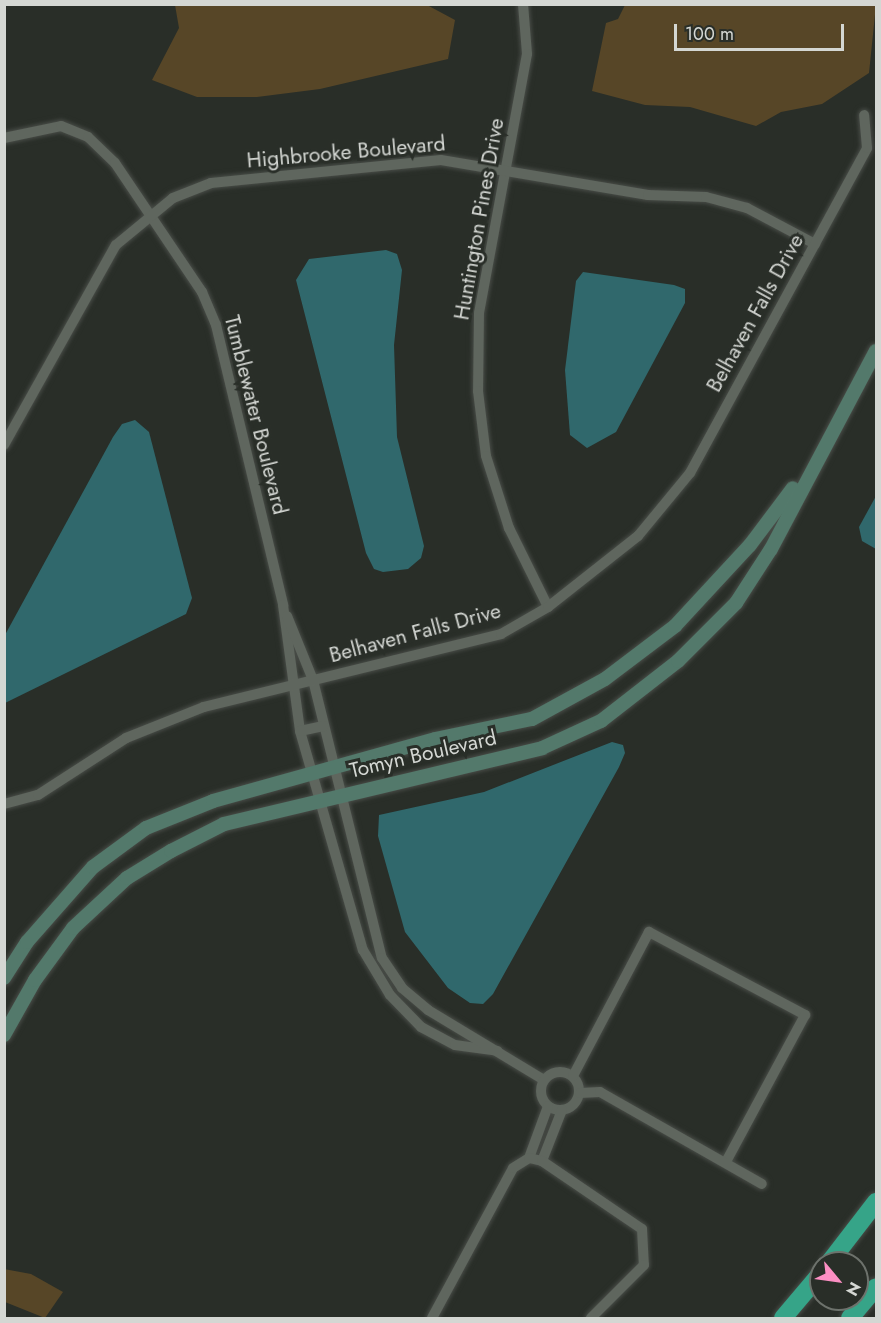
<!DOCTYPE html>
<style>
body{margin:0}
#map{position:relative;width:881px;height:1323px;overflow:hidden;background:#292e28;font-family:Jost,sans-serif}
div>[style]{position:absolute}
.green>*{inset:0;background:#574627}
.water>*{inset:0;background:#30686c}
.roads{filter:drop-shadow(0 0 2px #484c47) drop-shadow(0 0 2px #484c47)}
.street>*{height:10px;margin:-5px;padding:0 5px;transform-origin:5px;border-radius:5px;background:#5f665e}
.street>.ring{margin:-5px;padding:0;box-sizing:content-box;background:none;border:10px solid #5f665e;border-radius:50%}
.secondary>*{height:14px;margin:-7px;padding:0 7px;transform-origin:7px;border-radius:7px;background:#53796b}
.highway>*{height:18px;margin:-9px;padding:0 9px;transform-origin:9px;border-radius:9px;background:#36a488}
span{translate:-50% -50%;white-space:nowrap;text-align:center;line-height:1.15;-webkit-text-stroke:6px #292e28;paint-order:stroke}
.street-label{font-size:21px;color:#d4d7d3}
.frame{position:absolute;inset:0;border:6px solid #d4d7d3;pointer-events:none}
.north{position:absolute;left:809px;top:1251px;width:60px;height:60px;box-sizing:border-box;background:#292e28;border:2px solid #6d726c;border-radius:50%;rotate:119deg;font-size:16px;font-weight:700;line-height:24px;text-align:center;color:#d4d7d3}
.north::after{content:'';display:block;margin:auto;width:21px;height:27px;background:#fc8fc3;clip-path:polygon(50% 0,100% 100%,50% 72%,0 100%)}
.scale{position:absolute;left:674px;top:24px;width:170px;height:27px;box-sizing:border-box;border:3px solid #d4d7d3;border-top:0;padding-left:8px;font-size:18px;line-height:21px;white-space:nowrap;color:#d4d7d3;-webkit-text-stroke:4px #292e28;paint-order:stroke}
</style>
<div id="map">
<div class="green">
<div style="clip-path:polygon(175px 5px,427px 5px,455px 20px,448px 59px,320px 89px,257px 97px,197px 97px,152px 80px,179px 28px)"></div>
<div style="clip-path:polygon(625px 5px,876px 5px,869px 73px,822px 104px,781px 112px,756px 126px,690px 107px,645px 105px,592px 91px,606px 23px,618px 19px)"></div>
<div style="clip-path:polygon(4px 1269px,31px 1274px,63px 1292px,45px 1318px,5px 1302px)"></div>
</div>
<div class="water">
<div style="clip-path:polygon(386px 250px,397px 254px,402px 270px,394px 345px,397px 437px,424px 546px,421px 558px,408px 569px,383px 572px,374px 569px,366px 553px,296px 280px,309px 259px)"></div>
<div style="clip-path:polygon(583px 272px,674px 285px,685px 289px,685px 303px,616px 432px,587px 448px,570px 435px,565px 370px,576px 281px)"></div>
<div style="clip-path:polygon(135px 420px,149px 432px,192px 598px,186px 614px,5px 703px,5px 635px,113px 437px,122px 424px)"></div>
<div style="clip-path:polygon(876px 496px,876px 549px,862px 541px,859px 527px)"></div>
<div style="clip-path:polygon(612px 742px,623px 745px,625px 753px,619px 767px,493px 994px,483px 1004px,470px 1003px,448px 988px,405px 932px,378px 836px,379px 815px,484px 792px)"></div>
</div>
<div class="roads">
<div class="street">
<div style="left:523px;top:4px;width:50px;rotate:85.4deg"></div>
<div style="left:527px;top:54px;width:263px;rotate:100.5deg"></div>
<div style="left:479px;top:313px;width:78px;rotate:90.7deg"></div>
<div style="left:478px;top:391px;width:65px;rotate:83deg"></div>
<div style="left:486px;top:456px;width:76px;rotate:72.3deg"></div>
<div style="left:509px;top:528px;width:88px;rotate:63.7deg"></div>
<div style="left:4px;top:138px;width:58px;rotate:-11.9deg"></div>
<div style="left:61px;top:126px;width:29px;rotate:22deg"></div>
<div style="left:88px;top:137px;width:37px;rotate:44deg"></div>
<div style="left:115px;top:163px;width:156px;rotate:56deg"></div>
<div style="left:202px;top:292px;width:36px;rotate:67deg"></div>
<div style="left:216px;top:325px;width:288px;rotate:76.5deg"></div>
<div style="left:283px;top:605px;width:127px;rotate:82.3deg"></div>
<div style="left:300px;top:731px;width:228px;rotate:74deg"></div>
<div style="left:363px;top:950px;width:52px;rotate:59deg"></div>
<div style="left:390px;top:995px;width:45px;rotate:45.9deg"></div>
<div style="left:421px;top:1027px;width:38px;rotate:28deg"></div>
<div style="left:455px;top:1045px;width:43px;rotate:7.9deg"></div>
<div style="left:4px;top:445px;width:229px;rotate:-60.8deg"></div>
<div style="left:116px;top:245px;width:74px;rotate:-39.5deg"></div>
<div style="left:173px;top:198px;width:41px;rotate:-21.5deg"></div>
<div style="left:211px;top:183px;width:231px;rotate:-5.7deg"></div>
<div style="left:441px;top:160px;width:210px;rotate:9.6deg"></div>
<div style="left:648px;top:195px;width:58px;rotate:2deg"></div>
<div style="left:706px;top:197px;width:42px;rotate:15deg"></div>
<div style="left:747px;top:208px;width:77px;rotate:27.9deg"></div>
<div style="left:287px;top:616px;width:69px;rotate:67.9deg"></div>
<div style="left:313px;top:680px;width:286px;rotate:76.1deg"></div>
<div style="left:382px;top:958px;width:36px;rotate:56deg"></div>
<div style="left:402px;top:988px;width:34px;rotate:40deg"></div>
<div style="left:428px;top:1010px;width:135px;rotate:31.1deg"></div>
<div style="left:300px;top:731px;width:24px;rotate:-12deg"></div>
<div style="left:4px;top:804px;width:35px;rotate:-15deg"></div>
<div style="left:38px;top:795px;width:105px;rotate:-32.9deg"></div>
<div style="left:126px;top:738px;width:84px;rotate:-21.7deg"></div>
<div style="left:204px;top:707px;width:306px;rotate:-13.8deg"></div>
<div style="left:501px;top:634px;width:54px;rotate:-29.9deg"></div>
<div style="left:548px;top:607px;width:115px;rotate:-38.3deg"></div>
<div style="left:638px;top:536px;width:82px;rotate:-50.5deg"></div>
<div style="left:690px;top:473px;width:370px;rotate:-61.4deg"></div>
<div style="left:867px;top:148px;width:33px;rotate:-95deg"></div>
<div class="ring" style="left:541px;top:1072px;width:28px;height:28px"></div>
<div style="left:573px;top:1076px;width:163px;rotate:-62.2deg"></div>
<div style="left:649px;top:932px;width:177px;rotate:28deg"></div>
<div style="left:805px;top:1015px;width:167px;rotate:118.3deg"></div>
<div style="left:580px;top:1093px;width:20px;rotate:-3deg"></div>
<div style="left:600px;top:1092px;width:186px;rotate:29.6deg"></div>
<div style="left:529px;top:1158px;width:55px;rotate:-69.9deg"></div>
<div style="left:542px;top:1161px;width:55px;rotate:-68.6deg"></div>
<div style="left:432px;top:1318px;width:170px;rotate:-61.6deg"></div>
<div style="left:513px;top:1168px;width:19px;rotate:-32deg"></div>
<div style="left:529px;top:1158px;width:13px;rotate:13deg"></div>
<div style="left:542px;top:1161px;width:121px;rotate:34.2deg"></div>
<div style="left:642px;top:1229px;width:36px;rotate:87deg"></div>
<div style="left:644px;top:1265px;width:75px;rotate:135deg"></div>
</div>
<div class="secondary">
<div style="left:4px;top:978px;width:43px;rotate:-57.4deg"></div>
<div style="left:27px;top:942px;width:100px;rotate:-48.7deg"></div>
<div style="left:93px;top:867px;width:66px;rotate:-36.3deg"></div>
<div style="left:146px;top:828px;width:72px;rotate:-21.9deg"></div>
<div style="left:213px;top:801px;width:230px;rotate:-15.6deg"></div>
<div style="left:435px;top:739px;width:99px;rotate:-11.7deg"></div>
<div style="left:532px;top:719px;width:83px;rotate:-28.7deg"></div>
<div style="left:605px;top:679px;width:88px;rotate:-37.1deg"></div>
<div style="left:675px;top:626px;width:110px;rotate:-47.2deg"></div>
<div style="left:750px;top:545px;width:71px;rotate:-53deg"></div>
<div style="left:4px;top:1035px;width:63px;rotate:-60.6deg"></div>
<div style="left:35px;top:980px;width:64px;rotate:-53.8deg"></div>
<div style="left:73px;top:928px;width:74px;rotate:-42.8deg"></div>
<div style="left:127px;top:878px;width:52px;rotate:-31.5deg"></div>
<div style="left:171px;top:851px;width:59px;rotate:-27deg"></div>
<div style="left:224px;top:824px;width:327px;rotate:-13.4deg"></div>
<div style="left:542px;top:748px;width:65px;rotate:-24.6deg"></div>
<div style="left:601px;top:721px;width:98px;rotate:-37.9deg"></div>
<div style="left:678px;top:661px;width:82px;rotate:-45deg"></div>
<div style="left:736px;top:603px;width:64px;rotate:-57.1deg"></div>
<div style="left:771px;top:549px;width:224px;rotate:-62.1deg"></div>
</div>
<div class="highway">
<div style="left:829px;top:1263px;width:77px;rotate:-52.4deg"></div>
<div style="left:783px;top:1318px;width:59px;rotate:-49.8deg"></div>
<div style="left:850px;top:1318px;width:40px;rotate:-50deg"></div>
</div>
</div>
<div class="street-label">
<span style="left:346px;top:152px;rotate:-5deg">Highbrooke Boulevard</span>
<span style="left:479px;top:219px;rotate:-80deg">Huntington Pines Drive</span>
<span style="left:755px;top:313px;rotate:-61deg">Belhaven Falls Drive</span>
<span style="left:256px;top:415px;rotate:76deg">Tumblewater Boulevard</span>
<span style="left:415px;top:633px;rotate:-15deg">Belhaven Falls Drive</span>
<span style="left:423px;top:754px;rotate:-13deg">Tomyn Boulevard</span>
</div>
<div class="frame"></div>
<div class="north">N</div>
<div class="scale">100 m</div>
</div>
